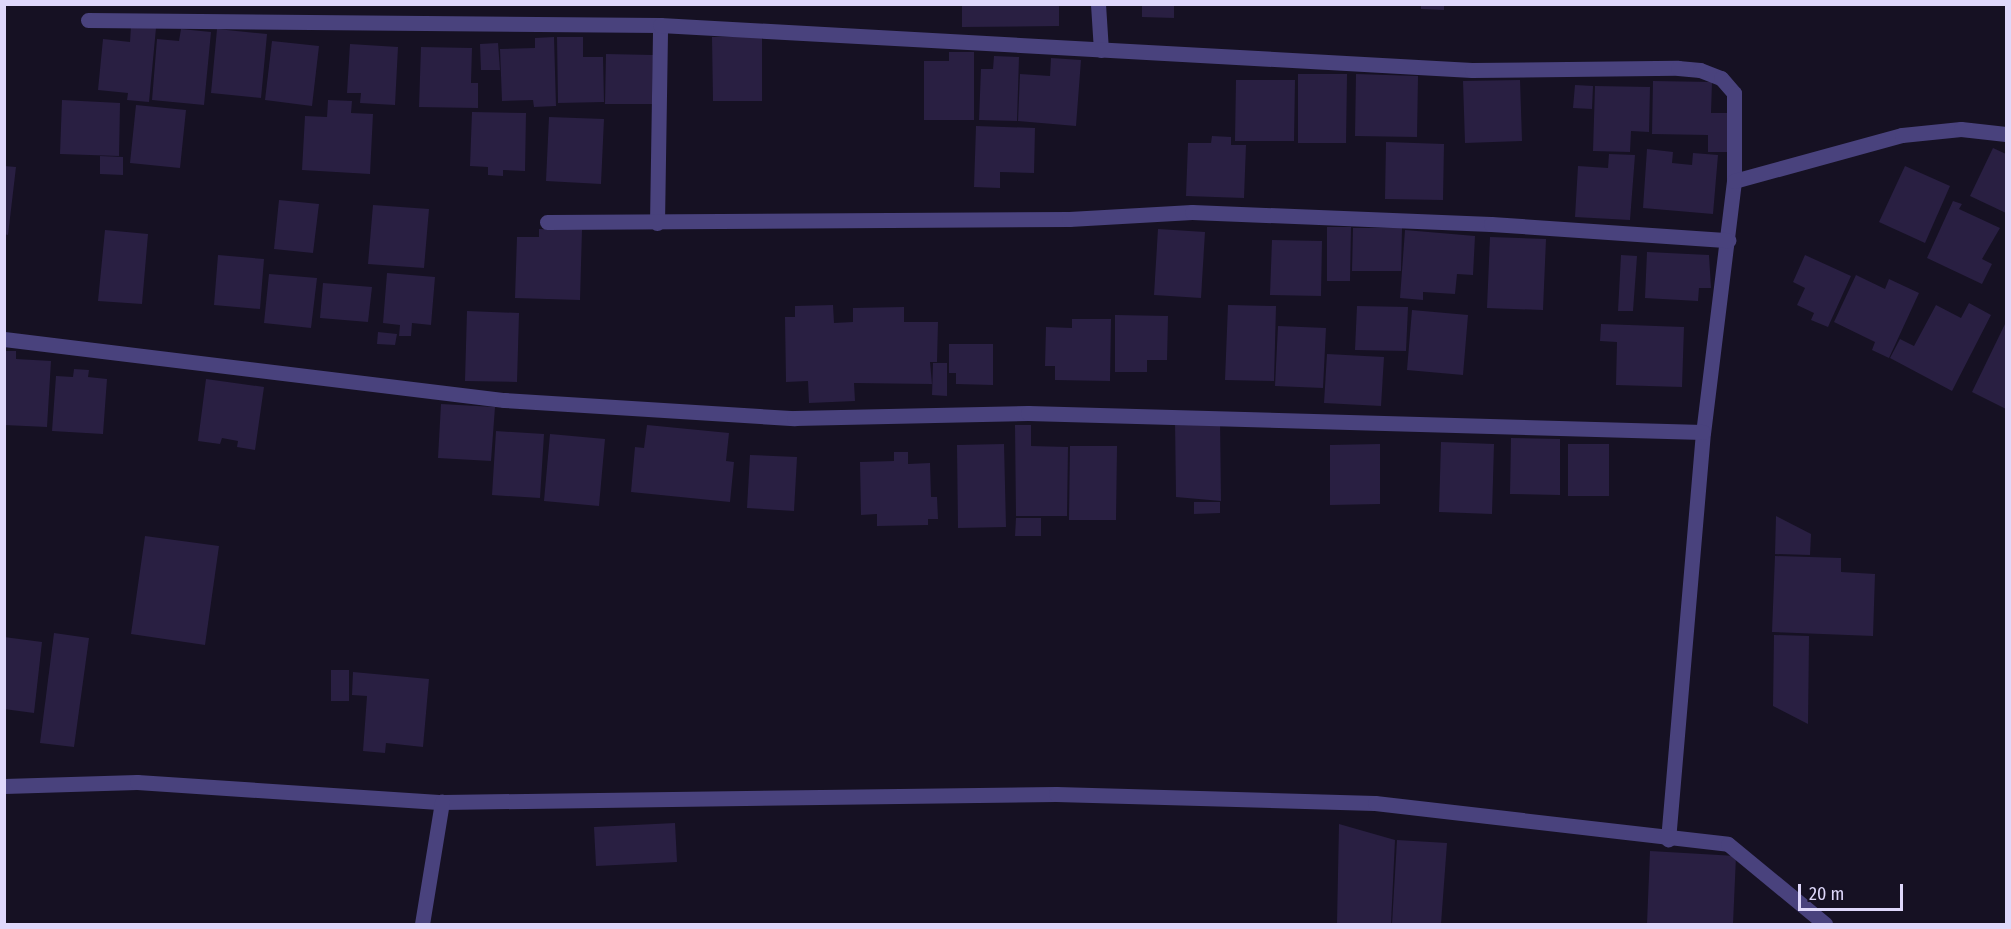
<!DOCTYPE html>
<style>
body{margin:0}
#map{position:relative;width:2011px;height:929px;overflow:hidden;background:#161123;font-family:"Fira Sans Condensed",sans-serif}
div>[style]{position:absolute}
.building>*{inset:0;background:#291f42}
.lane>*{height:15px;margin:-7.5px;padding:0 7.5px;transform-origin:7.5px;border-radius:7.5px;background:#49427d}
.street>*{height:15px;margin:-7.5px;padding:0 7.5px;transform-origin:7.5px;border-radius:7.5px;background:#49427d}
span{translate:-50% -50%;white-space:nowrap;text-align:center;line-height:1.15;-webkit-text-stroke:5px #161123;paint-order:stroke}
.frame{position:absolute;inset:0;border:6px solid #dfd8fb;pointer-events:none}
.scale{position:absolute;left:1798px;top:884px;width:105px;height:27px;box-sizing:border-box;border:3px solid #dfd8fb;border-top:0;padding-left:8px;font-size:18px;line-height:21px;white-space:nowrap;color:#dfd8fb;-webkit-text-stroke:4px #161123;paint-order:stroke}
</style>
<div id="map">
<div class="building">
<div style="clip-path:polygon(962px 4px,1059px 4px,1059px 26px,962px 27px)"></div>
<div style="clip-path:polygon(1142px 4px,1174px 4px,1174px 18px,1142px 17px)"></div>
<div style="clip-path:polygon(1421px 4px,1444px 4px,1444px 10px,1421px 9px)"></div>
<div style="clip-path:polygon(131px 26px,156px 28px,149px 102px,127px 100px,128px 93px,98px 90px,103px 39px,130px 42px)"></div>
<div style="clip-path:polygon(181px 29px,211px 32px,204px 105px,152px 100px,157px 39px,179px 41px)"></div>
<div style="clip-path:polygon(217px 29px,267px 34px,261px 98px,211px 93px)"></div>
<div style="clip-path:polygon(554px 37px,556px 106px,534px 107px,533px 100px,502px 101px,500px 49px,535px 48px,535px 38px)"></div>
<div style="clip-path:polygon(557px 37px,583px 37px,583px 57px,603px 57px,604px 102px,558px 103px)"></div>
<div style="clip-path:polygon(712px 37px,762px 37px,762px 101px,713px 101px)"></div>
<div style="clip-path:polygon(272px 41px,319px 46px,312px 106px,265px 100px)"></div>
<div style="clip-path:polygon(498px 43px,500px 70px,481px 70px,480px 44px)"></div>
<div style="clip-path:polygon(350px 44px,398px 47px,395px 105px,360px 103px,361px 93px,347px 93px)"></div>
<div style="clip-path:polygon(421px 47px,472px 48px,471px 83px,478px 83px,478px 108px,419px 107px)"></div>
<div style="clip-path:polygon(949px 52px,974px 52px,974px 120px,924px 120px,924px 61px,949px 61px)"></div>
<div style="clip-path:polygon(606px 54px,653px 55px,652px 104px,605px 104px)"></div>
<div style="clip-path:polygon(994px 56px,1019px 57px,1017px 121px,979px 120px,981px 69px,993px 69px)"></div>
<div style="clip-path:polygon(1051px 58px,1081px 60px,1076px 126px,1018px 121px,1020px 74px,1050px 76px)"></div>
<div style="clip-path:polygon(1298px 74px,1347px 74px,1346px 143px,1298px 143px)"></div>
<div style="clip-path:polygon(1356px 74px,1418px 76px,1417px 137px,1355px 136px)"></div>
<div style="clip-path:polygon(1236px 80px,1295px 80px,1294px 141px,1235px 141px)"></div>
<div style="clip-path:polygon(1520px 80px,1522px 141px,1465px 143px,1463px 81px)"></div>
<div style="clip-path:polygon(1653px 81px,1712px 82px,1711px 113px,1729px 113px,1728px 152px,1708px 152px,1708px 135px,1652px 134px)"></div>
<div style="clip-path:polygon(1575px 85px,1593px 86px,1592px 109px,1573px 108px)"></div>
<div style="clip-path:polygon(1595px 86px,1650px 87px,1649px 132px,1631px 131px,1630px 152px,1593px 151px)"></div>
<div style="clip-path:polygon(62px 100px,120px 103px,119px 156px,60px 154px)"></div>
<div style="clip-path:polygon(328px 100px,352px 101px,351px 113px,373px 114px,370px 174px,302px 170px,305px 116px,327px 117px)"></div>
<div style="clip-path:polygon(136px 105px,186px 110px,180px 168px,130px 163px)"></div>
<div style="clip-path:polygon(472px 112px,526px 113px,525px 171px,503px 170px,503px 176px,488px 175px,488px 167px,470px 166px)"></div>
<div style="clip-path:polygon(549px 117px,604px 119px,601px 184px,546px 181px)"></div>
<div style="clip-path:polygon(976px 126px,1035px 128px,1034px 173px,1000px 172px,1000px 188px,974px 187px)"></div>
<div style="clip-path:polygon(1212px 136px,1231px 137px,1231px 145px,1246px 145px,1244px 198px,1186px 196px,1188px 143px,1211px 143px)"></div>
<div style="clip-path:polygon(1386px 142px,1444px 144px,1443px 200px,1385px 199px)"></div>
<div style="clip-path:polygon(1993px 148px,2006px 154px,2006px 213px,1970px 196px)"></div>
<div style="clip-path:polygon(1647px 149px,1673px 152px,1672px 163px,1692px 165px,1693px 153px,1718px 155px,1713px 214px,1643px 208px)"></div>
<div style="clip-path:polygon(1609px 154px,1635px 155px,1630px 220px,1575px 217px,1578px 166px,1608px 168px)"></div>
<div style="clip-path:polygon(100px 156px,123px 157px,123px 175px,100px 174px)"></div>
<div style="clip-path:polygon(4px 166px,16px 167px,8px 235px,4px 234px)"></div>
<div style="clip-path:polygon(1905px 166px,1950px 186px,1925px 243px,1879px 222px)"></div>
<div style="clip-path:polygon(279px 200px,319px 204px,313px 253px,274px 249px)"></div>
<div style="clip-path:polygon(1953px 201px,1962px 204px,1959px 209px,2000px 228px,1982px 259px,1992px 264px,1982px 284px,1927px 258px)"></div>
<div style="clip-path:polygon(373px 205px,429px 209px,424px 268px,368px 264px)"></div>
<div style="clip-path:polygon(1327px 227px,1351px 227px,1350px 281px,1327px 281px)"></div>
<div style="clip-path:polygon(1353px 228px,1402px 228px,1401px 271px,1352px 271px)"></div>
<div style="clip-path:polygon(539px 229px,582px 230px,580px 300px,515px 298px,517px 237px,539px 237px)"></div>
<div style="clip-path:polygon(1158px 229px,1205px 232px,1201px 298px,1154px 295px)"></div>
<div style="clip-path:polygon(105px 230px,148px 234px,142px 304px,98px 301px)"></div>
<div style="clip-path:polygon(1405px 230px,1475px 236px,1473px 275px,1457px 274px,1455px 294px,1423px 292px,1423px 300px,1400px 298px)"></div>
<div style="clip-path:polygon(1490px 237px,1546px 239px,1543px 310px,1487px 308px)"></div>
<div style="clip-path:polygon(1272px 240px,1322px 241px,1321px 296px,1270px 295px)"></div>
<div style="clip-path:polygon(1647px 252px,1709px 255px,1711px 288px,1699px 288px,1698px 301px,1645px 298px)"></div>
<div style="clip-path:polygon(218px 255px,264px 259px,260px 309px,214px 305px)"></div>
<div style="clip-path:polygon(1621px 255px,1637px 256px,1633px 311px,1618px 311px)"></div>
<div style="clip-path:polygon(1805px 255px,1851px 276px,1828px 327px,1811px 320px,1814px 313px,1797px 305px,1805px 288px,1793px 282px)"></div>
<div style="clip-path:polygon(387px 273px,435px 277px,431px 325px,412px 323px,411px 336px,399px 336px,400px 325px,383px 323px)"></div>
<div style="clip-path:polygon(269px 274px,317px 278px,311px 328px,264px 323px)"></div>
<div style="clip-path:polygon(1856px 275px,1885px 289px,1889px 279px,1919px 293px,1889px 358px,1872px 350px,1875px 342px,1834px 322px)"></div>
<div style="clip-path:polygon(323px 283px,372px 287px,368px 322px,320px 318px)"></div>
<div style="clip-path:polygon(1969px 303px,1991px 315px,1952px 391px,1890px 358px,1900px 339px,1914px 346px,1936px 305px,1961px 318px)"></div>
<div style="clip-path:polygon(833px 305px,834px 323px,853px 322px,853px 335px,853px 308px,904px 307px,904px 322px,938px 322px,937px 362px,930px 362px,932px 384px,854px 383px,855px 401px,809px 403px,808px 381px,786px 382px,785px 317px,795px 317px,795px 306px)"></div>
<div style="clip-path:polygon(1228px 305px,1276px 306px,1274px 381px,1225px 380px)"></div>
<div style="clip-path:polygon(1357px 306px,1408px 307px,1406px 351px,1355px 350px)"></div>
<div style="clip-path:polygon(1412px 310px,1468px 315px,1463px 375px,1407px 370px)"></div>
<div style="clip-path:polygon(467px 311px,519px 313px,517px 382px,465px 381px)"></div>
<div style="clip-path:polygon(1115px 315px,1168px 316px,1167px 360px,1147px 360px,1147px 372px,1115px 372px)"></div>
<div style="clip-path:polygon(1072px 319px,1111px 319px,1110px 381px,1055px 380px,1055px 366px,1045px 366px,1046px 327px,1072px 328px)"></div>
<div style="clip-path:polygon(2006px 322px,2006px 409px,1972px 392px)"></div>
<div style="clip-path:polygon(1601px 324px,1684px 327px,1682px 387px,1616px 385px,1617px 342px,1600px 341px)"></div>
<div style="clip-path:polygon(1278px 326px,1326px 328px,1323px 388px,1275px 386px)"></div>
<div style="clip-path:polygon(378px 332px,397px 334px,395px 345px,377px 344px)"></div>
<div style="clip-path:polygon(949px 344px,993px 344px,993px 385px,956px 384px,956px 373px,949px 373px)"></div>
<div style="clip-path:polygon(4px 351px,16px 351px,16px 359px,51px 361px,47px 427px,4px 425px)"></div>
<div style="clip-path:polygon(1327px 354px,1384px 357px,1381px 406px,1324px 403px)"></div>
<div style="clip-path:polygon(933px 363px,947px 363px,947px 396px,932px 395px)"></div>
<div style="clip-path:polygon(74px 369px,89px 370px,88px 377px,107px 379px,103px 434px,52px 431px,56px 376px,73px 377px)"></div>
<div style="clip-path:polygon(206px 379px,264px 387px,255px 450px,237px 447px,238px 441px,222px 438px,220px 444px,198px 441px)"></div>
<div style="clip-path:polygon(441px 404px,495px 407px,491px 461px,438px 458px)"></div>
<div style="clip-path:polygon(1175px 419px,1220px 419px,1221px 501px,1176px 497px)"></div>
<div style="clip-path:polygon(647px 425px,729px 433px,726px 461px,734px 462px,730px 502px,631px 492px,635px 447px,644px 448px)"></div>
<div style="clip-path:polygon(1015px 425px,1031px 425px,1031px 446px,1068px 447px,1067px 516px,1016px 516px)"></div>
<div style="clip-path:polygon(496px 431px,544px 434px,540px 498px,492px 495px)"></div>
<div style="clip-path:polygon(550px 434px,605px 439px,599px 506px,544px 501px)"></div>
<div style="clip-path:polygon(1511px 438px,1560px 439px,1560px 495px,1510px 494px)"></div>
<div style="clip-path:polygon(1441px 442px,1494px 444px,1492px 514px,1439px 512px)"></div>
<div style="clip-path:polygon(1004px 444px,1006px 527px,958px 528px,957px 445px)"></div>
<div style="clip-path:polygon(1380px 444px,1380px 504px,1330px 505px,1330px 445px)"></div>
<div style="clip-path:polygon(1568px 444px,1609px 444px,1609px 496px,1568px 496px)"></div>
<div style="clip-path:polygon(1070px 446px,1117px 446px,1116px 520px,1069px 520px)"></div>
<div style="clip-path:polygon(894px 452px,908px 452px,908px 464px,930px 463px,931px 497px,937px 497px,938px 519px,928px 519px,928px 525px,877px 526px,877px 514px,861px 515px,860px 462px,894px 461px)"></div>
<div style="clip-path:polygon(750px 455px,797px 457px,794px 511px,747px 508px)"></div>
<div style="clip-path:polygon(1194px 502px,1220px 502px,1220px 513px,1194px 514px)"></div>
<div style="clip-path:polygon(1776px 516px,1811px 534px,1810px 555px,1775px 554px)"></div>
<div style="clip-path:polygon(1016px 518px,1041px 518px,1041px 536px,1015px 536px)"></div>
<div style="clip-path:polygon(145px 536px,219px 546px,205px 645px,131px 634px)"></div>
<div style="clip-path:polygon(1775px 556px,1841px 558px,1841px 572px,1875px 574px,1873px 636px,1772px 632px)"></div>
<div style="clip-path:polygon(54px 633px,89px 638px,74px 747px,40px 743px)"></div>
<div style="clip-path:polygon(1774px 635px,1809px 636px,1808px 724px,1773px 706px)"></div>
<div style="clip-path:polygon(4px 637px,42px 642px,34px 713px,4px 709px)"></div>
<div style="clip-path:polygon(331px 670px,349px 670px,349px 701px,331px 701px)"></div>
<div style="clip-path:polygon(353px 672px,429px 679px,423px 747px,386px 743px,385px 753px,363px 751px,367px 696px,352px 695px)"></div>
<div style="clip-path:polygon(675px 823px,677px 862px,596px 866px,594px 827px)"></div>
<div style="clip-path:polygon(1339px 824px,1395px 840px,1391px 924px,1337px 924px)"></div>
<div style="clip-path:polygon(1397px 840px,1447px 843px,1441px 924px,1392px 924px)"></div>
<div style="clip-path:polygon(1650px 851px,1736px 856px,1733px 924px,1647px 924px)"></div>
</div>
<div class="lane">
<div style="left:657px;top:223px;width:198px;rotate:-89.1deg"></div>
</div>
<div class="street">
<div style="left:1098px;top:4px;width:46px;rotate:86.3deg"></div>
<div style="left:88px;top:20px;width:572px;rotate:0.5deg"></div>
<div style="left:660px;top:25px;width:813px;rotate:3.17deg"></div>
<div style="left:1472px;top:70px;width:206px;rotate:-0.6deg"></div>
<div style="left:1678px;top:68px;width:22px;rotate:5deg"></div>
<div style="left:1700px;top:70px;width:22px;rotate:21deg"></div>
<div style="left:1721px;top:78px;width:20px;rotate:49deg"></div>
<div style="left:1734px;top:93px;width:88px;rotate:90deg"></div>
<div style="left:1734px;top:181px;width:253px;rotate:97deg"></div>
<div style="left:1703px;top:432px;width:409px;rotate:94.9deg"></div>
<div style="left:1734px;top:181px;width:174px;rotate:-15.3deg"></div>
<div style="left:1902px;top:135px;width:59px;rotate:-5.8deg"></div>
<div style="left:1961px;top:129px;width:45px;rotate:6.3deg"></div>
<div style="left:547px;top:222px;width:522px;rotate:-0.33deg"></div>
<div style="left:1069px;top:219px;width:123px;rotate:-3.3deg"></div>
<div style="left:1192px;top:212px;width:299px;rotate:2.3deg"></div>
<div style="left:1491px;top:224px;width:238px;rotate:3.9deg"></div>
<div style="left:4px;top:339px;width:504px;rotate:6.96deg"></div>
<div style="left:504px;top:400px;width:291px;rotate:3.6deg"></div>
<div style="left:794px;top:418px;width:234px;rotate:-1.2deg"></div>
<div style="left:1028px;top:413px;width:675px;rotate:1.61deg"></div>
<div style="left:4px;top:786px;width:133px;rotate:-1.7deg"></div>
<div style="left:137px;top:782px;width:306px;rotate:3.8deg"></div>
<div style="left:442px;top:802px;width:614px;rotate:-0.75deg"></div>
<div style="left:1056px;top:794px;width:319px;rotate:1.6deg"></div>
<div style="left:1375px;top:803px;width:355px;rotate:6.6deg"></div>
<div style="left:1728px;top:844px;width:126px;rotate:39.5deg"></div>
<div style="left:422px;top:924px;width:124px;rotate:-80.7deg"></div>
</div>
<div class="frame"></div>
<div class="scale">20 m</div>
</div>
